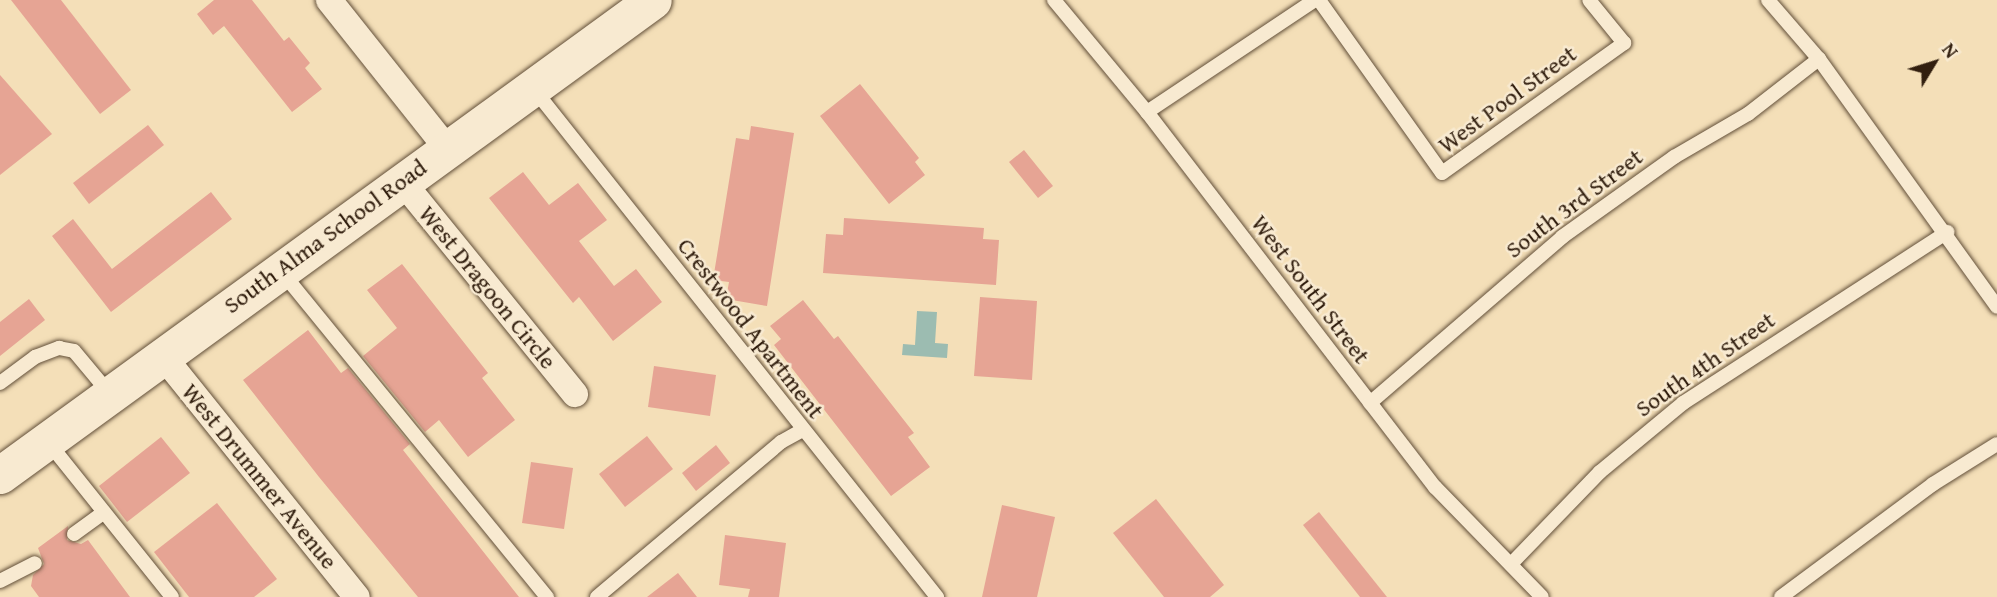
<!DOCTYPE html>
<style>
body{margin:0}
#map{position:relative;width:1997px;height:597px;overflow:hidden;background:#f4dfb8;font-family:"Gentium Book Plus",serif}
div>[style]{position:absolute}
.water>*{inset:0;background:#9cbcb1}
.building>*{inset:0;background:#e6a494}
.roads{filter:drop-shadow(0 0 2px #624f39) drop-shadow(0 0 2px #624f39)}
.service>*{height:14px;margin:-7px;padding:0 7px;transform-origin:7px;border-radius:7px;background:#f8ead1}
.minor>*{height:26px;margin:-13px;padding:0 13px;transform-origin:13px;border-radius:13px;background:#f8ead1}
.secondary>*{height:37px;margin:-18.5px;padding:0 18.5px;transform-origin:18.5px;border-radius:18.5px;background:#f8ead1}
span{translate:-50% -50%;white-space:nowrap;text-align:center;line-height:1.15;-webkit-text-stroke:5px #f8ead1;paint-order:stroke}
.street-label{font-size:24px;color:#321f0f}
.north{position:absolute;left:1899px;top:28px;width:70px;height:70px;-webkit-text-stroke:5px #f8ead1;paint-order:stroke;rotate:52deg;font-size:19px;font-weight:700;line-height:28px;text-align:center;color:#321f0f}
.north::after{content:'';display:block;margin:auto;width:24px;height:32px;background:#321f0f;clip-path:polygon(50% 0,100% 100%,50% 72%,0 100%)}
</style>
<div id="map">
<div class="water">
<div style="clip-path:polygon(917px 311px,937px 312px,935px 343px,948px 344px,947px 358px,902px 355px,903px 344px,915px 345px)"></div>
</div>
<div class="building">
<div style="clip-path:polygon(11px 0,61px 0,131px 90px,100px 114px)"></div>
<div style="clip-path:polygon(214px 0,252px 0,284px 41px,289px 37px,310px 63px,305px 68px,322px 89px,292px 112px,224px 26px,213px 35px,197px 14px)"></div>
<div style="clip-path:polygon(0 75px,52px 134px,0 175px)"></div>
<div style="clip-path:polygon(860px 84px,919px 158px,915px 162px,925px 175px,889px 204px,820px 116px)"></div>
<div style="clip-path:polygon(148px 125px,164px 145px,89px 204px,73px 183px)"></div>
<div style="clip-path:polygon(751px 126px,794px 133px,767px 306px,726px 299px,729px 282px,713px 280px,736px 138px,749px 140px)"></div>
<div style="clip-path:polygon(1024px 150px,1053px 186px,1038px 198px,1009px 162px)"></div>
<div style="clip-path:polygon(523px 172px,549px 205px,578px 183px,607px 220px,579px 241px,614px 286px,636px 269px,662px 302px,613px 341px,579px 297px,573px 303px,489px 198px)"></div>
<div style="clip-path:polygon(211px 192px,232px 219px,111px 312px,52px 236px,73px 219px,112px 269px)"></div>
<div style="clip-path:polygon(844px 218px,984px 228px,983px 239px,999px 240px,996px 285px,823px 273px,826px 234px,843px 235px)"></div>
<div style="clip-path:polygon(402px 264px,488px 373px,482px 378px,515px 420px,468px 457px,439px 420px,425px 432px,363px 356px,397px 328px,367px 290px)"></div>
<div style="clip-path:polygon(980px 297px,1037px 301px,1032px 380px,974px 376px)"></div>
<div style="clip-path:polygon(29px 299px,45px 320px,0 356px,0 322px)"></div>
<div style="clip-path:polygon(803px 300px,834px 339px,838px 336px,914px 433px,908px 437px,930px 467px,891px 496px,774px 345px,781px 339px,770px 326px)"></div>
<div style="clip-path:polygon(308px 330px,341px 373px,348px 368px,410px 444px,403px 450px,519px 597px,418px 597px,319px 477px,243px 380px)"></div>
<div style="clip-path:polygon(654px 366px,716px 375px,710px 416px,648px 407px)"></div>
<div style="clip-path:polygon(647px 436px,673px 469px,625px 507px,599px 474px)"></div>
<div style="clip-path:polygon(161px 437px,190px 473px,127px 522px,99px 486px)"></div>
<div style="clip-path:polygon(716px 445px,730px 463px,696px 491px,682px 473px)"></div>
<div style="clip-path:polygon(531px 462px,573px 468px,564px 529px,522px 523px)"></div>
<div style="clip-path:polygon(1156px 499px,1224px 585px,1210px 597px,1164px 597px,1113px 533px)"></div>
<div style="clip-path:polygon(217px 503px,277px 579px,254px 597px,189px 597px,154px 552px)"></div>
<div style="clip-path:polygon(1002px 505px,1055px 517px,1037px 597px,982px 597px)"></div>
<div style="clip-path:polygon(1319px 512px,1387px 597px,1360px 597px,1303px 525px)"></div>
<div style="clip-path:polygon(68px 526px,67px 540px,81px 544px,88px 540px,130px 597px,39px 597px,31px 586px,33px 575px,44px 564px,38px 548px)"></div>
<div style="clip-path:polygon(725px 535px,786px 543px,779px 597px,748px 597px,750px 589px,719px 585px)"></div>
<div style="clip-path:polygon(678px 573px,697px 597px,647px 597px)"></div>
</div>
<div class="roads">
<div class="service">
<div style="left:1054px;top:0;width:146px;rotate:50.3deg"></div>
<div style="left:1147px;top:112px;width:473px;rotate:52.5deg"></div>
<div style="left:1435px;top:487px;width:153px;rotate:45.8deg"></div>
<div style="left:1319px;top:0;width:212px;rotate:54.6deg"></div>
<div style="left:1442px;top:173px;width:224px;rotate:-35.5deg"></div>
<div style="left:1624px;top:43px;width:55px;rotate:-129.1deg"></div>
<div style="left:1768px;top:0;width:78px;rotate:49.2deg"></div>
<div style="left:1819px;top:59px;width:305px;rotate:54.3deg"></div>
<div style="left:533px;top:88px;width:650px;rotate:51.56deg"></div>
<div style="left:1147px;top:112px;width:202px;rotate:-33.7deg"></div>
<div style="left:281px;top:271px;width:421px;rotate:50.8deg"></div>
<div style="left:0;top:383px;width:44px;rotate:-36.6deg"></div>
<div style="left:35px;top:357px;width:26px;rotate:-21deg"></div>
<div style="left:59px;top:348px;width:15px;rotate:11deg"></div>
<div style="left:74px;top:351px;width:56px;rotate:50.1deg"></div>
<div style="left:1370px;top:403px;width:254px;rotate:-40.8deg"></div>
<div style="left:1562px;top:237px;width:138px;rotate:-35.5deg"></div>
<div style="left:1674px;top:157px;width:86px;rotate:-30.2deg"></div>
<div style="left:1748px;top:114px;width:90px;rotate:-37.8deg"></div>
<div style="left:48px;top:442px;width:198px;rotate:51.3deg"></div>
<div style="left:74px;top:534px;width:37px;rotate:-36deg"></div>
<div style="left:1512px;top:563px;width:127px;rotate:-46deg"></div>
<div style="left:1600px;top:472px;width:108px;rotate:-39.7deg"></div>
<div style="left:1683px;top:403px;width:315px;rotate:-32.9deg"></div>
<div style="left:0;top:581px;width:39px;rotate:-27deg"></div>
<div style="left:597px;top:597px;width:241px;rotate:-40.1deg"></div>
<div style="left:781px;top:442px;width:25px;rotate:-29deg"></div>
<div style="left:1781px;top:597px;width:189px;rotate:-36.6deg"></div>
<div style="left:1933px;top:484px;width:75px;rotate:-32deg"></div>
</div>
<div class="minor">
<div style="left:329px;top:0;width:188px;rotate:51.5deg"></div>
<div style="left:401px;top:180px;width:276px;rotate:50.9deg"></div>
<div style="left:163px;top:356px;width:309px;rotate:51.2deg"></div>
</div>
<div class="secondary">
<div style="left:0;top:475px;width:807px;rotate:-36.03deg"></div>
</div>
</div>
<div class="street-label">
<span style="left:1507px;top:99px;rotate:-36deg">West Pool Street</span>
<span style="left:1574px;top:203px;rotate:-37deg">South 3rd Street</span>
<span style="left:325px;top:236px;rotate:-36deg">South Alma School Road</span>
<span style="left:488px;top:287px;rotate:51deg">West Dragoon Circle</span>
<span style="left:1311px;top:289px;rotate:53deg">West South Street</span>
<span style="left:751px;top:328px;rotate:52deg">Crestwood Apartment</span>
<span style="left:1705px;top:364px;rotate:-35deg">South 4th Street</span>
<span style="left:260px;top:476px;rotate:51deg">West Drummer Avenue</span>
</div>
<div class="north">N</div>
</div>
